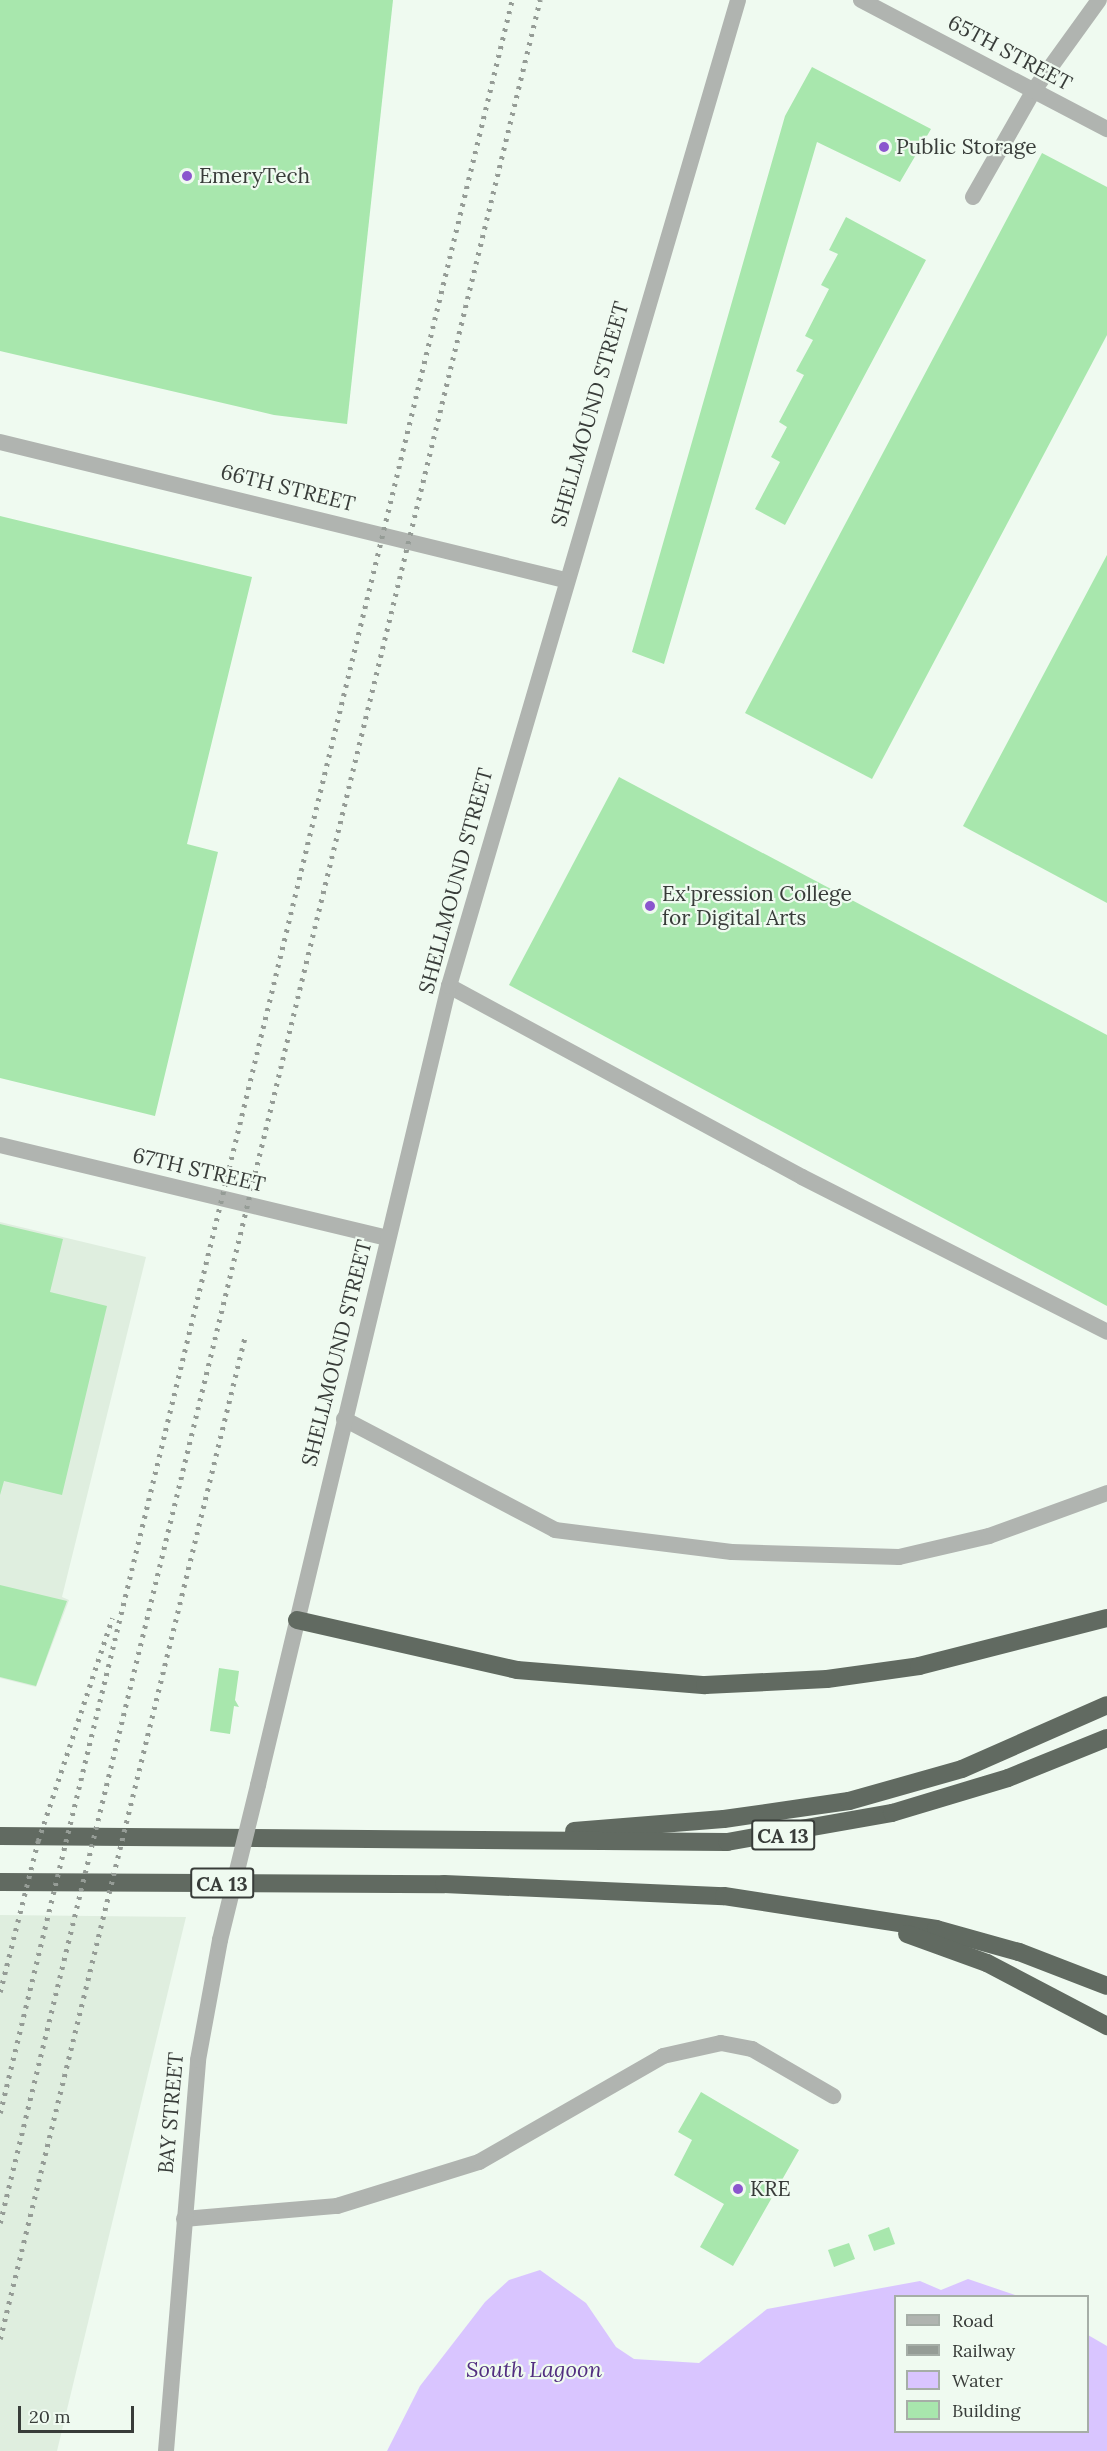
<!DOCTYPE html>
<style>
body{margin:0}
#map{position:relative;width:1107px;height:2451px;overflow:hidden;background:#effaf0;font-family:Lora,serif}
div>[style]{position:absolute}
.built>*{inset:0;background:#dfeedf}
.water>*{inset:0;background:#d9c5ff}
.building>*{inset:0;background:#a8e7ad}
.service>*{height:16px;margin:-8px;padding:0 8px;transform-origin:8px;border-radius:8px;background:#b0b4b0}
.minor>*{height:16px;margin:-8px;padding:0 8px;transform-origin:8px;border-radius:8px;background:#b0b4b0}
.tertiary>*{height:16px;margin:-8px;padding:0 8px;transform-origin:8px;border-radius:8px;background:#b0b4b0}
.motorway>*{height:18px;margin:-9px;padding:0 9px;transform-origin:9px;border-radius:9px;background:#616a61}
.rail>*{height:4.5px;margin-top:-2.25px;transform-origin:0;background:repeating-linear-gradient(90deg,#959c96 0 3px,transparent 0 9px)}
.tertiary-bridge>*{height:16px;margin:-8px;padding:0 8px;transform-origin:8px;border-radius:8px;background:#b0b4b0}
.dots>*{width:16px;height:16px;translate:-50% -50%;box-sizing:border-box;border:3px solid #effaf0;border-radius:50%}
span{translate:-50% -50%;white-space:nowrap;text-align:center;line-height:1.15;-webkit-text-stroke:4.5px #effaf0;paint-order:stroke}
.shield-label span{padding:2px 4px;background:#effaf0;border:2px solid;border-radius:4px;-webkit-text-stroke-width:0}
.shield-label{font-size:20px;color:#383c39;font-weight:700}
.street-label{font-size:21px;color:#383c39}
.poi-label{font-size:21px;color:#383c39}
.left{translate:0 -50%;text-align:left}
.water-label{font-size:22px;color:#522e80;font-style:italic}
.legend{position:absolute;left:894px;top:2295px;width:195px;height:138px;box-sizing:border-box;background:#effaf0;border:2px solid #a6aea7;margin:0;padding:8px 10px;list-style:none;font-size:18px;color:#383c39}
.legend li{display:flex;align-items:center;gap:12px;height:30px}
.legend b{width:30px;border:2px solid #a6aea7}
.scale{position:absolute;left:18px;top:2406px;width:116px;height:27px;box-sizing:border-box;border:3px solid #383c39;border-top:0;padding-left:8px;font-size:18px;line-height:21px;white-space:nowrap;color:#383c39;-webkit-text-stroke:4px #effaf0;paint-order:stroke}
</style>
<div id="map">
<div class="built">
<div style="clip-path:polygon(0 1222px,146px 1257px,62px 1597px,69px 1600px,36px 1687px,0 1678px)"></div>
<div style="clip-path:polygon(0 1915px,186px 1917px,57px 2451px,0 2451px)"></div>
</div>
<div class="water">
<div style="clip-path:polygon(540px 2270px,586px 2303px,616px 2347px,634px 2359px,699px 2363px,767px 2309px,920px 2281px,941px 2290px,968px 2279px,1018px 2296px,896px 2296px,896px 2432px,1088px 2432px,1088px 2335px,1107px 2346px,1107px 2451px,387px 2451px,420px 2386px,485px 2302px,509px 2280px)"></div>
</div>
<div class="building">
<div style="clip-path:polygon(0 0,393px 0,347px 424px,274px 415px,0 351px)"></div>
<div style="clip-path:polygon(812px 67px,931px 129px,900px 182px,817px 142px,664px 664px,632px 652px,785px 116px)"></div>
<div style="clip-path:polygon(1042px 153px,1107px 187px,1107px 335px,872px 779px,745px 713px)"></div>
<div style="clip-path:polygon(846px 217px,926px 260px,785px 525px,755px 509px,780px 462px,771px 457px,787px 427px,779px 422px,804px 375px,796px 371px,813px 340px,805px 336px,829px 289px,821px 285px,838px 254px,829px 250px)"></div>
<div style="clip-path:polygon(0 516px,252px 577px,187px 844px,218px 852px,155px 1116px,0 1078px)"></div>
<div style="clip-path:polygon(1107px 555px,1107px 903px,963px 826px)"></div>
<div style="clip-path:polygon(619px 777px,1107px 1035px,1107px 1306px,509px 985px)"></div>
<div style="clip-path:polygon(0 1224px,63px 1239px,50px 1292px,107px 1306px,62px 1495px,4px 1481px,0 1495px)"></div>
<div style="clip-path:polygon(0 1585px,67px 1601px,36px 1686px,0 1677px)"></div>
<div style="clip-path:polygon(219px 1668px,239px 1671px,235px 1700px,239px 1707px,234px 1706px,230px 1734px,210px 1731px)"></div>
<div style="clip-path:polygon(701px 2092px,799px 2150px,733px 2266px,700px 2247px,724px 2204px,674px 2175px,692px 2140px,678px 2132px)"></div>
<div style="clip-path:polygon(889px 2227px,895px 2244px,874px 2251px,868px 2235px)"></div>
<div style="clip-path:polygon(849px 2243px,855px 2259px,834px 2267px,828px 2250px)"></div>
</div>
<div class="service">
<div style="left:973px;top:197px;width:123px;rotate:-60.3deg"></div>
<div style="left:1034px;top:90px;width:111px;rotate:-54.2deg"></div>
<div style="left:449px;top:986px;width:401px;rotate:28.4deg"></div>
<div style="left:802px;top:1177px;width:342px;rotate:26.9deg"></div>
<div style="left:344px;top:1419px;width:238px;rotate:27.7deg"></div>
<div style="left:555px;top:1530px;width:178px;rotate:7.1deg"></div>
<div style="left:732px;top:1552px;width:167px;rotate:1.7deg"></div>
<div style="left:899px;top:1557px;width:92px;rotate:-13.1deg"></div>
<div style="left:989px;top:1536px;width:126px;rotate:-20deg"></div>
<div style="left:184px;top:2219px;width:154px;rotate:-4.9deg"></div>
<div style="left:337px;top:2206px;width:149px;rotate:-17.2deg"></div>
<div style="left:479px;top:2162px;width:212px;rotate:-29.9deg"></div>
<div style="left:663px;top:2056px;width:59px;rotate:-12.6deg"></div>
<div style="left:721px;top:2043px;width:32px;rotate:11deg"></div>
<div style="left:752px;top:2049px;width:94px;rotate:30.1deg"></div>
</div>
<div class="minor">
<div style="left:0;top:442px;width:582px;rotate:13.73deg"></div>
<div style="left:0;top:1145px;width:399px;rotate:13.5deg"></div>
</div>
<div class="tertiary">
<div style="left:861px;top:0;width:278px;rotate:27.7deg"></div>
<div style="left:258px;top:1785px;width:822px;rotate:-76.56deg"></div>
<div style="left:449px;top:986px;width:1027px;rotate:-73.66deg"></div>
<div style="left:166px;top:2451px;width:392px;rotate:-85.3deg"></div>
<div style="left:198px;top:2060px;width:122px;rotate:-79.6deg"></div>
</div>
<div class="motorway">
<div style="left:297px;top:1620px;width:226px;rotate:12.8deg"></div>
<div style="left:517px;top:1670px;width:189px;rotate:4.6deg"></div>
<div style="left:705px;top:1685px;width:122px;rotate:-2.8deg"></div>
<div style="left:827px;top:1679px;width:93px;rotate:-8deg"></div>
<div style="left:919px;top:1666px;width:194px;rotate:-14.3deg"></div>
<div style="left:574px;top:1831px;width:150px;rotate:-4.6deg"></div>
<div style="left:724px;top:1819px;width:126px;rotate:-8.2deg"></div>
<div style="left:849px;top:1801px;width:117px;rotate:-15.8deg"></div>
<div style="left:962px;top:1769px;width:158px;rotate:-23.8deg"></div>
<div style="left:0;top:1836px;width:727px;rotate:0.47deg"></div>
<div style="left:727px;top:1842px;width:168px;rotate:-10deg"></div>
<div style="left:892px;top:1813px;width:121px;rotate:-16.8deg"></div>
<div style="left:1008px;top:1778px;width:107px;rotate:-22deg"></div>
<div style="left:0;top:1882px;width:444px;rotate:0.3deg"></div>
<div style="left:444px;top:1884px;width:280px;rotate:2.5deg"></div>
<div style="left:724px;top:1896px;width:215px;rotate:8.8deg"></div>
<div style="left:936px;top:1929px;width:86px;rotate:15.5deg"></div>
<div style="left:1019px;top:1952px;width:94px;rotate:21.1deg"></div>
<div style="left:907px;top:1934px;width:85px;rotate:19.9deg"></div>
<div style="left:987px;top:1963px;width:136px;rotate:27.7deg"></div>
</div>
<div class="rail">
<div style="left:0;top:1992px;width:156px;rotate:-75.9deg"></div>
<div style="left:38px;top:1841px;width:235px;rotate:-71.6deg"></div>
<div style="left:0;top:2113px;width:2174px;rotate:-76.38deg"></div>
<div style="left:0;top:2223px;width:2288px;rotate:-76.35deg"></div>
<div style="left:0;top:2339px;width:1032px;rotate:-76.27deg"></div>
</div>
<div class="tertiary-bridge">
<div style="left:220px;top:1940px;width:160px;rotate:-76.2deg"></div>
</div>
<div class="dots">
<div style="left:884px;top:147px;background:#8b56ce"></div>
<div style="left:187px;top:176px;background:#8b56ce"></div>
<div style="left:650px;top:906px;background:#8b56ce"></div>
<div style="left:738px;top:2189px;background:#8b56ce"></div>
</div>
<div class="shield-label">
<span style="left:783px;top:1835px">CA 13</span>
<span style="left:222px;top:1883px">CA 13</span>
</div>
<div class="street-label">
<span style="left:1010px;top:53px;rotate:28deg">65TH STREET</span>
<span style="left:590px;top:414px;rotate:-74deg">SHELLMOUND STREET</span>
<span style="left:288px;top:488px;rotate:14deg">66TH STREET</span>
<span style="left:456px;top:881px;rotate:-75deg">SHELLMOUND STREET</span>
<span style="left:199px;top:1170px;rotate:13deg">67TH STREET</span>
<span style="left:337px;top:1353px;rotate:-76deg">SHELLMOUND STREET</span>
<span style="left:171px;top:2113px;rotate:-85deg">BAY STREET</span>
</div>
<div class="poi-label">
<span class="left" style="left:896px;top:147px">Public Storage</span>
<span class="left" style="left:199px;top:176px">EmeryTech</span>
<span class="left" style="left:662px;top:906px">Ex'pression College<br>for Digital Arts</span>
<span class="left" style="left:750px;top:2189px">KRE</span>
</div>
<div class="water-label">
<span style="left:534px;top:2370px">South Lagoon</span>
</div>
<ul class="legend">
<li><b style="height:8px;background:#b0b4b0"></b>Road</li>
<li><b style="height:8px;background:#959c96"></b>Railway</li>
<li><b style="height:16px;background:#d9c5ff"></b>Water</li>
<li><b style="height:16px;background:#a8e7ad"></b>Building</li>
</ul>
<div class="scale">20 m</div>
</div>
